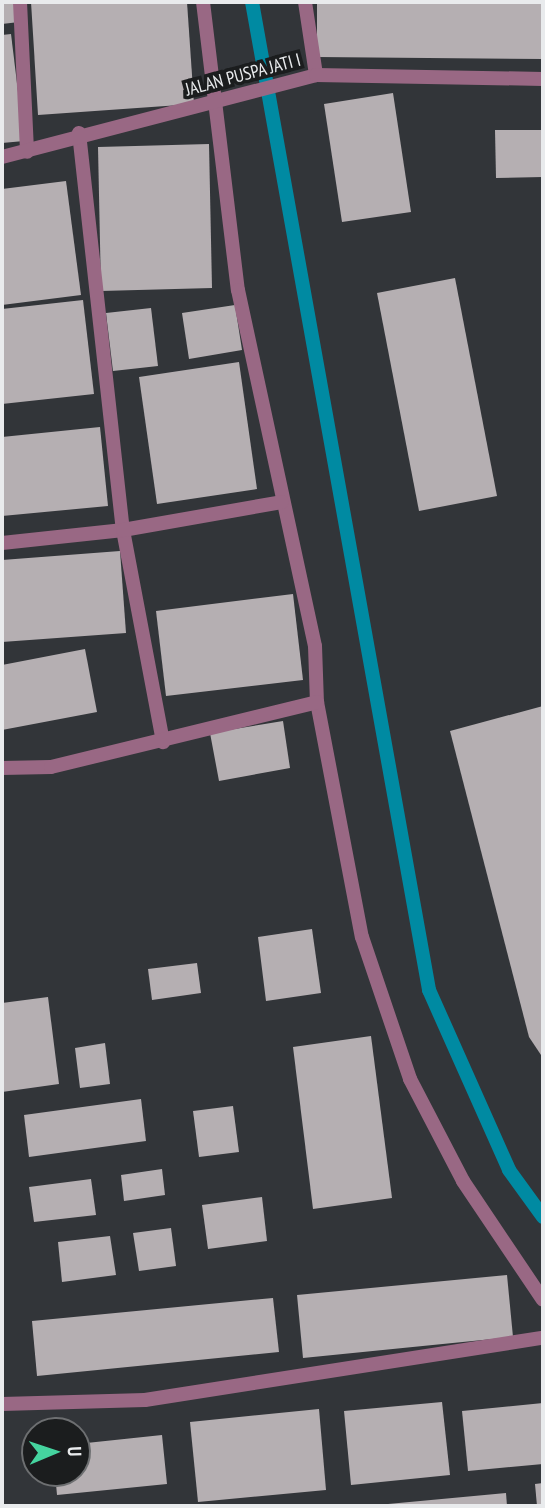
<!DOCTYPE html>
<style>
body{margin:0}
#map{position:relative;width:545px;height:1508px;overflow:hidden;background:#323539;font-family:"PT Sans Narrow",sans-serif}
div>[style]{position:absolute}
.stream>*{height:14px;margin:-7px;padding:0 7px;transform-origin:7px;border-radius:7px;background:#008aa2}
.building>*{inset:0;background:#b5afb2}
.street>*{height:14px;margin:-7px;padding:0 7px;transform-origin:7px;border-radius:7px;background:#996884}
span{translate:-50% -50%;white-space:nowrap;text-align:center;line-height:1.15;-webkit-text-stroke:7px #1b1d1e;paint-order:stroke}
.street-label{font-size:18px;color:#e9ebed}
.frame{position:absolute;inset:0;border:4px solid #e9ebed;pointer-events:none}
.north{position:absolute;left:21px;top:1417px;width:70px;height:70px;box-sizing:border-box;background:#1b1d1e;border:2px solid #6d6f71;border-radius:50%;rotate:88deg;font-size:19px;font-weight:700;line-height:28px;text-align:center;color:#e9ebed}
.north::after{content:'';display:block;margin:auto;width:24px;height:32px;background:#45d49f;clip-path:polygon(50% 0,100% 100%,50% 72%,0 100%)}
</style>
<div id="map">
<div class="stream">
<div style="left:252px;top:2px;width:1004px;rotate:79.84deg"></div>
<div style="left:429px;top:990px;width:197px;rotate:66deg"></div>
<div style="left:509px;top:1170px;width:58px;rotate:54.1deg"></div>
</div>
<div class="building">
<div style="clip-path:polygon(2px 2px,17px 2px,19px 22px,2px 24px)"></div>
<div style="clip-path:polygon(31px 2px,187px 2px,194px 104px,38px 115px)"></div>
<div style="clip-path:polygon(317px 2px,543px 2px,543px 59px,317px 57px)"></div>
<div style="clip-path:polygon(11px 34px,24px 141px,2px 143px,2px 35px)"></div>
<div style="clip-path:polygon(393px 93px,411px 212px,342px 222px,324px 104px)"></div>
<div style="clip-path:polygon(495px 130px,543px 130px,543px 177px,496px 178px)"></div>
<div style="clip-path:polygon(209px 144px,212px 288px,101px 291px,98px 147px)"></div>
<div style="clip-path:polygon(66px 181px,81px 295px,2px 305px,2px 189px)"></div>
<div style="clip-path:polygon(455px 278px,497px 496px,419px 511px,377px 293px)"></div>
<div style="clip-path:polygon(83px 300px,94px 394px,2px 404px,2px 309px)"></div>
<div style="clip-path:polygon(235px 305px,242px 350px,189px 359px,182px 313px)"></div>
<div style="clip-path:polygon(151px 308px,158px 366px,113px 371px,106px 313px)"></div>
<div style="clip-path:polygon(239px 362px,257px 489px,157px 504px,139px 377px)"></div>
<div style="clip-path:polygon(100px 427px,108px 506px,2px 516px,2px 437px)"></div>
<div style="clip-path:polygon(120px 551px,126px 633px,2px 642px,2px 560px)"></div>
<div style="clip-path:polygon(293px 594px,303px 680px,166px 696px,156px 611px)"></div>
<div style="clip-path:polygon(85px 649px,97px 712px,2px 730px,2px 665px)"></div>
<div style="clip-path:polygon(543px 706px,543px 1058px,529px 1037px,450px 731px)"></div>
<div style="clip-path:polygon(283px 721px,290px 768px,219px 781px,210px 733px)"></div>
<div style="clip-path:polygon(312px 929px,321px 993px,266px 1001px,258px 937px)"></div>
<div style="clip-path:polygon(197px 963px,201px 993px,152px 1000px,148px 969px)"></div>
<div style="clip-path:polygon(48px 997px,59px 1084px,2px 1092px,2px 1003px)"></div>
<div style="clip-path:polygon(371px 1036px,392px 1198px,313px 1209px,293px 1047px)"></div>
<div style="clip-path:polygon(105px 1043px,110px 1084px,80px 1088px,75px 1048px)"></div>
<div style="clip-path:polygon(141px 1099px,146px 1141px,29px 1157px,24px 1115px)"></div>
<div style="clip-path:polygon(233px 1106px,239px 1152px,199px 1157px,193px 1111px)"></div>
<div style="clip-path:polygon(162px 1169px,165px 1195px,124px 1201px,121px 1175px)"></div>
<div style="clip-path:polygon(91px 1179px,96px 1215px,34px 1222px,29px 1187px)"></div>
<div style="clip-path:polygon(262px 1197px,267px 1241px,208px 1249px,202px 1205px)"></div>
<div style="clip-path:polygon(171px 1228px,176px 1266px,139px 1271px,133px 1233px)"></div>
<div style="clip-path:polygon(110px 1236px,116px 1275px,62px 1282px,58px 1242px)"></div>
<div style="clip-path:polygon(507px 1275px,513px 1337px,303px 1358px,297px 1295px)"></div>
<div style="clip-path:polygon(273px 1298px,279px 1352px,37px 1376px,32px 1321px)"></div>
<div style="clip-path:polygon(442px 1402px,450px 1475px,351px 1485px,344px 1411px)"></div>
<div style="clip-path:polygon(543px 1403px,543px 1464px,468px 1471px,462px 1411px)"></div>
<div style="clip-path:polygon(319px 1409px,326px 1490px,198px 1502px,190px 1422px)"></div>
<div style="clip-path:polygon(162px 1435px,167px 1484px,57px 1495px,55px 1473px,77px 1473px,77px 1444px)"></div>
<div style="clip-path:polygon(543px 1483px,543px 1506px,537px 1506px,535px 1484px)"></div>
<div style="clip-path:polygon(506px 1493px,507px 1506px,388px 1506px,388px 1504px)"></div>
</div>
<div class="street">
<div style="left:20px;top:2px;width:150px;rotate:87.3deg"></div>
<div style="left:203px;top:2px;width:290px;rotate:83.1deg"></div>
<div style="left:238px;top:290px;width:364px;rotate:77.8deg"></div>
<div style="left:315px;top:646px;width:56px;rotate:88deg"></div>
<div style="left:317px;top:702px;width:239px;rotate:79.2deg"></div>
<div style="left:362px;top:937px;width:150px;rotate:71.3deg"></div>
<div style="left:410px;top:1079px;width:115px;rotate:62.5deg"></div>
<div style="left:463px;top:1181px;width:143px;rotate:56.1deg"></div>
<div style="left:305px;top:2px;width:74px;rotate:81.4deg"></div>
<div style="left:79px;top:133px;width:399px;rotate:83.7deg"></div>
<div style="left:123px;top:530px;width:216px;rotate:79.3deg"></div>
<div style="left:2px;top:157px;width:325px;rotate:-14.6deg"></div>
<div style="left:316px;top:75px;width:227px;rotate:1deg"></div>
<div style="left:2px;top:543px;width:122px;rotate:-6.1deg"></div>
<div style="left:123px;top:530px;width:161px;rotate:-10deg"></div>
<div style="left:2px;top:768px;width:49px;rotate:-1.2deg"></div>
<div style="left:51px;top:767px;width:274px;rotate:-13.7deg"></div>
<div style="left:2px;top:1404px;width:143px;rotate:-1.6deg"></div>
<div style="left:145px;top:1400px;width:403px;rotate:-8.9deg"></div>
</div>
<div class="street-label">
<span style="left:243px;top:75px;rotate:-15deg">JALAN PUSPA JATI I</span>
</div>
<div class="frame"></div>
<div class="north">U</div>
</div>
